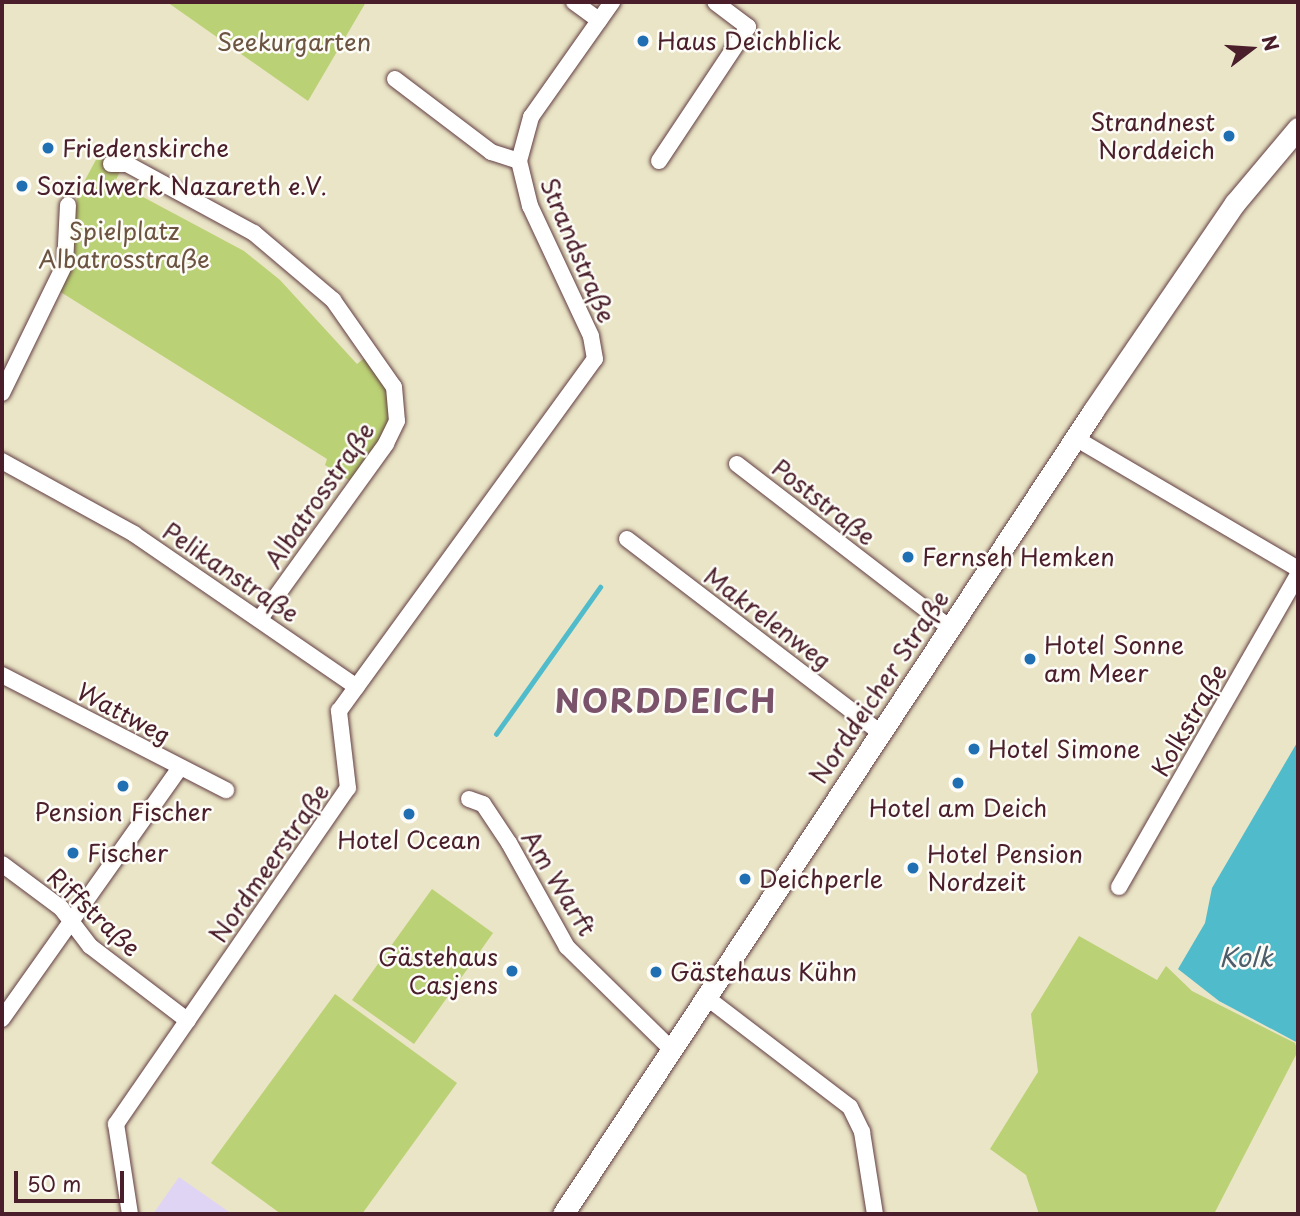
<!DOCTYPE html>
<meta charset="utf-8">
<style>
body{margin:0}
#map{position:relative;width:1300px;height:1216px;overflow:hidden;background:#eae5c6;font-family:"Playpen Sans",sans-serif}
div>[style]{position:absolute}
.built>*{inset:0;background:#e0d4f4}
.green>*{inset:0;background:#bbd175}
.water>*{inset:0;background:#50bccb}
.stream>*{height:4.5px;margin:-2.25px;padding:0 2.25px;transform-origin:2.25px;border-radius:2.25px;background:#50bccb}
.roads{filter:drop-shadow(0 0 2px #623d42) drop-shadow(0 0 2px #623d42)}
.minor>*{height:16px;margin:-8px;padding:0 8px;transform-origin:8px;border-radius:8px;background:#fff}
.tertiary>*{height:21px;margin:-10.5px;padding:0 10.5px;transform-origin:10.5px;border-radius:10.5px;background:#fff}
.dots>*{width:19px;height:19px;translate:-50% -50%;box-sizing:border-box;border:4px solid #fdfcf7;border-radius:50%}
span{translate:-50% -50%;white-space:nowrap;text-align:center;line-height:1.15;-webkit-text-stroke:5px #fdfcf7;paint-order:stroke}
.poi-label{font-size:24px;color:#4a1f2b}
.left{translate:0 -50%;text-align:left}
.right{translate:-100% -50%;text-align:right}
.park-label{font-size:24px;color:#6c5441}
.street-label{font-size:24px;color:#4a1f2b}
.water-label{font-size:26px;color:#4c5e6b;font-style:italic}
.district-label{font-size:32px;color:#7a5269;font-weight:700;letter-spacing:2px}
.frame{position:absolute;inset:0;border:4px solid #4a1f2b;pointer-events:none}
.north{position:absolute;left:1216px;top:14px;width:70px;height:70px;-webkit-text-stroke:5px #fdfcf7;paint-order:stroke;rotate:73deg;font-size:19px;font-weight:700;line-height:28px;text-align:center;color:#4a1f2b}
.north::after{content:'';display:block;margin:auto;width:24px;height:32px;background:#4a1f2b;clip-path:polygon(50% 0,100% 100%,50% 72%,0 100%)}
.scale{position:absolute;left:14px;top:1171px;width:110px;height:32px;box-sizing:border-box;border:4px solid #4a1f2b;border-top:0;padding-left:9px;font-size:21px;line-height:24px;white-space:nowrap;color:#4a1f2b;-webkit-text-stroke:5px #fdfcf7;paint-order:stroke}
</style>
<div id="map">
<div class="built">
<div style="clip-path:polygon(179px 1177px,232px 1214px,153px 1214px)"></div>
</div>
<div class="green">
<div style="clip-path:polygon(167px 2px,366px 2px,308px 101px)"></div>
<div style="clip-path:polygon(98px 156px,121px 169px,115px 182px,244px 251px,280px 280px,357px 364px,367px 356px,388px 391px,392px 421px,350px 481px,325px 465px,327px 459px,59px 291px,72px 266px,77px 195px)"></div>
<div style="clip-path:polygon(432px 889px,493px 933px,414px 1044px,352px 1000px)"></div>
<div style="clip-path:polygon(1079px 936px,1157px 980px,1166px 966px,1192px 991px,1295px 1043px,1298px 1051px,1214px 1214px,1039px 1214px,1026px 1175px,990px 1149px,1038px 1072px,1031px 1014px)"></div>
<div style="clip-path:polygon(335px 994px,457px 1083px,362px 1214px,281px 1214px,211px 1163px)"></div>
</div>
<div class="water">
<div style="clip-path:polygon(1298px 741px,1298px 1043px,1219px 1001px,1178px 969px,1205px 923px,1212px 888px)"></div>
</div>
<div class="stream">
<div style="left:496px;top:734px;width:180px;rotate:-54.7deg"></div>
</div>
<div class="roads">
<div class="minor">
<div style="left:574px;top:2px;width:31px;rotate:36deg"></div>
<div style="left:395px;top:79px;width:121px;rotate:37.2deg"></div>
<div style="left:491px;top:152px;width:29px;rotate:18deg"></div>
<div style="left:659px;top:161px;width:161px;rotate:-56.4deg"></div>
<div style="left:748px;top:27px;width:41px;rotate:-142.9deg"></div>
<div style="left:111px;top:164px;width:16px"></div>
<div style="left:127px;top:164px;width:145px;rotate:28.5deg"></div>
<div style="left:254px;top:233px;width:104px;rotate:40.3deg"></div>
<div style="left:333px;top:300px;width:106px;rotate:55deg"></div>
<div style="left:394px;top:387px;width:34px;rotate:85deg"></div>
<div style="left:397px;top:421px;width:25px;rotate:116deg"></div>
<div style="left:386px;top:444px;width:213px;rotate:125.8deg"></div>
<div style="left:2px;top:393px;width:144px;rotate:-64deg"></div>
<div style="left:65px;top:264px;width:59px;rotate:-87.1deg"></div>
<div style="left:1075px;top:438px;width:259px;rotate:30.4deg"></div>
<div style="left:2px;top:461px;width:151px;rotate:28.9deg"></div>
<div style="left:134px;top:534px;width:270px;rotate:34.5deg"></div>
<div style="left:737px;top:464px;width:269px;rotate:37.6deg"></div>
<div style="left:627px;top:539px;width:320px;rotate:37.4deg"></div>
<div style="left:2px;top:675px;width:252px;rotate:27.2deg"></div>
<div style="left:469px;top:799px;width:15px;rotate:20deg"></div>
<div style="left:483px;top:804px;width:47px;rotate:56.3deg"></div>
<div style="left:509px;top:843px;width:119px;rotate:60.9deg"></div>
<div style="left:567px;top:947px;width:147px;rotate:44.4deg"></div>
<div style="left:2px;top:864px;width:74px;rotate:36.7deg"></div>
<div style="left:61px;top:908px;width:48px;rotate:52.7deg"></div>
<div style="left:90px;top:946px;width:123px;rotate:37.4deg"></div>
<div style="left:1119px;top:887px;width:360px;rotate:-60.2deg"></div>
<div style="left:706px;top:997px;width:181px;rotate:37.4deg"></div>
<div style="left:850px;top:1107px;width:28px;rotate:64deg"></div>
<div style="left:862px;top:1132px;width:83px;rotate:81deg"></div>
<div style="left:2px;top:1019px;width:308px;rotate:-54.7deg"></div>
<div style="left:130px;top:1214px;width:91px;rotate:-98.8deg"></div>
<div style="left:116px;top:1124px;width:408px;rotate:-55.4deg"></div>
<div style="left:348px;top:788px;width:78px;rotate:-96.7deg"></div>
<div style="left:339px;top:711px;width:435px;rotate:-54deg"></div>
<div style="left:595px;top:359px;width:23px;rotate:-100deg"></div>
<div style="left:591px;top:336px;width:144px;rotate:-115.1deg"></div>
<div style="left:530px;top:206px;width:46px;rotate:-103.7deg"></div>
<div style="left:519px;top:161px;width:46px;rotate:-74.7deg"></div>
<div style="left:531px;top:117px;width:141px;rotate:-54.8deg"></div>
</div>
<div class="tertiary">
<div style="left:563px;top:1214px;width:962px;rotate:-56.57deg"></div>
<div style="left:1093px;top:411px;width:252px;rotate:-55.7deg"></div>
<div style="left:1235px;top:203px;width:98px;rotate:-50deg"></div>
</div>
</div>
<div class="dots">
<div style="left:643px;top:41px;background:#1f6fb2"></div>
<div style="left:1229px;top:136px;background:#1f6fb2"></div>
<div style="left:48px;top:148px;background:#1f6fb2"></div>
<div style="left:22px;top:186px;background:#1f6fb2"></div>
<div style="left:908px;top:557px;background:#1f6fb2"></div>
<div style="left:1030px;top:659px;background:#1f6fb2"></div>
<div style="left:974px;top:749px;background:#1f6fb2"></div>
<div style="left:958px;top:783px;background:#1f6fb2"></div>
<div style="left:123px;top:786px;background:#1f6fb2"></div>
<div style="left:409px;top:814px;background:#1f6fb2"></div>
<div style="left:73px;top:853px;background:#1f6fb2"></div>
<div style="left:913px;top:868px;background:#1f6fb2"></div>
<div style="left:745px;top:879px;background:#1f6fb2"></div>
<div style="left:512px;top:971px;background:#1f6fb2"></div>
<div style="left:656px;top:972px;background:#1f6fb2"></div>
</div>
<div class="poi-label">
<span class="left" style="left:657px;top:41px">Haus Deichblick</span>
<span class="right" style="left:1215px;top:136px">Strandnest<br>Norddeich</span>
<span class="left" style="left:62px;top:148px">Friedenskirche</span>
<span class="left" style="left:36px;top:186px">Sozialwerk Nazareth e.V.</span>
<span class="left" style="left:922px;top:557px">Fernseh Hemken</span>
<span class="left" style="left:1044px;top:659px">Hotel Sonne<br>am Meer</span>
<span class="left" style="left:988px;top:749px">Hotel Simone</span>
<span style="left:958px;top:808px">Hotel am Deich</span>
<span style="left:123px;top:812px">Pension Fischer</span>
<span style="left:409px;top:840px">Hotel Ocean</span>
<span class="left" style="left:87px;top:853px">Fischer</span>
<span class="left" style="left:927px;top:868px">Hotel Pension<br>Nordzeit</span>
<span class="left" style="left:759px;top:879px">Deichperle</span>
<span class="right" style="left:498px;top:971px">Gästehaus<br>Casjens</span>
<span class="left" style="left:670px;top:972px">Gästehaus Kühn</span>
</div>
<div class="park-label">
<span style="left:294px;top:42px">Seekurgarten</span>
<span style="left:124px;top:245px">Spielplatz<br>Albatrosstraße</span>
</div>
<div class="street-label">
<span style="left:578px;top:250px;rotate:67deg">Strandstraße</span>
<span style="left:319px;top:495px;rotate:-55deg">Albatrosstraße</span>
<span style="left:824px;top:502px;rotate:38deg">Poststraße</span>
<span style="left:231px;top:572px;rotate:34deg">Pelikanstraße</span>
<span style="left:768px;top:618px;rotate:37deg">Makrelenweg</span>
<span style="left:879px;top:687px;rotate:-56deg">Norddeicher Straße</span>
<span style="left:124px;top:713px;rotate:28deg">Wattweg</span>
<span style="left:1189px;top:720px;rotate:-60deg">Kolkstraße</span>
<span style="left:269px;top:863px;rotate:-55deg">Nordmeerstraße</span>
<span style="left:559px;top:883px;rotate:59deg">Am Warft</span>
<span style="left:94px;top:912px;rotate:43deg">Riffstraße</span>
</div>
<div class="water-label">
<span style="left:1246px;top:957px">Kolk</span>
</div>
<div class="district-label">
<span style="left:666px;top:700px">NORDDEICH</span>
</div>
<div class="frame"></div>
<div class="north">N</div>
<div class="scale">50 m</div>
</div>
